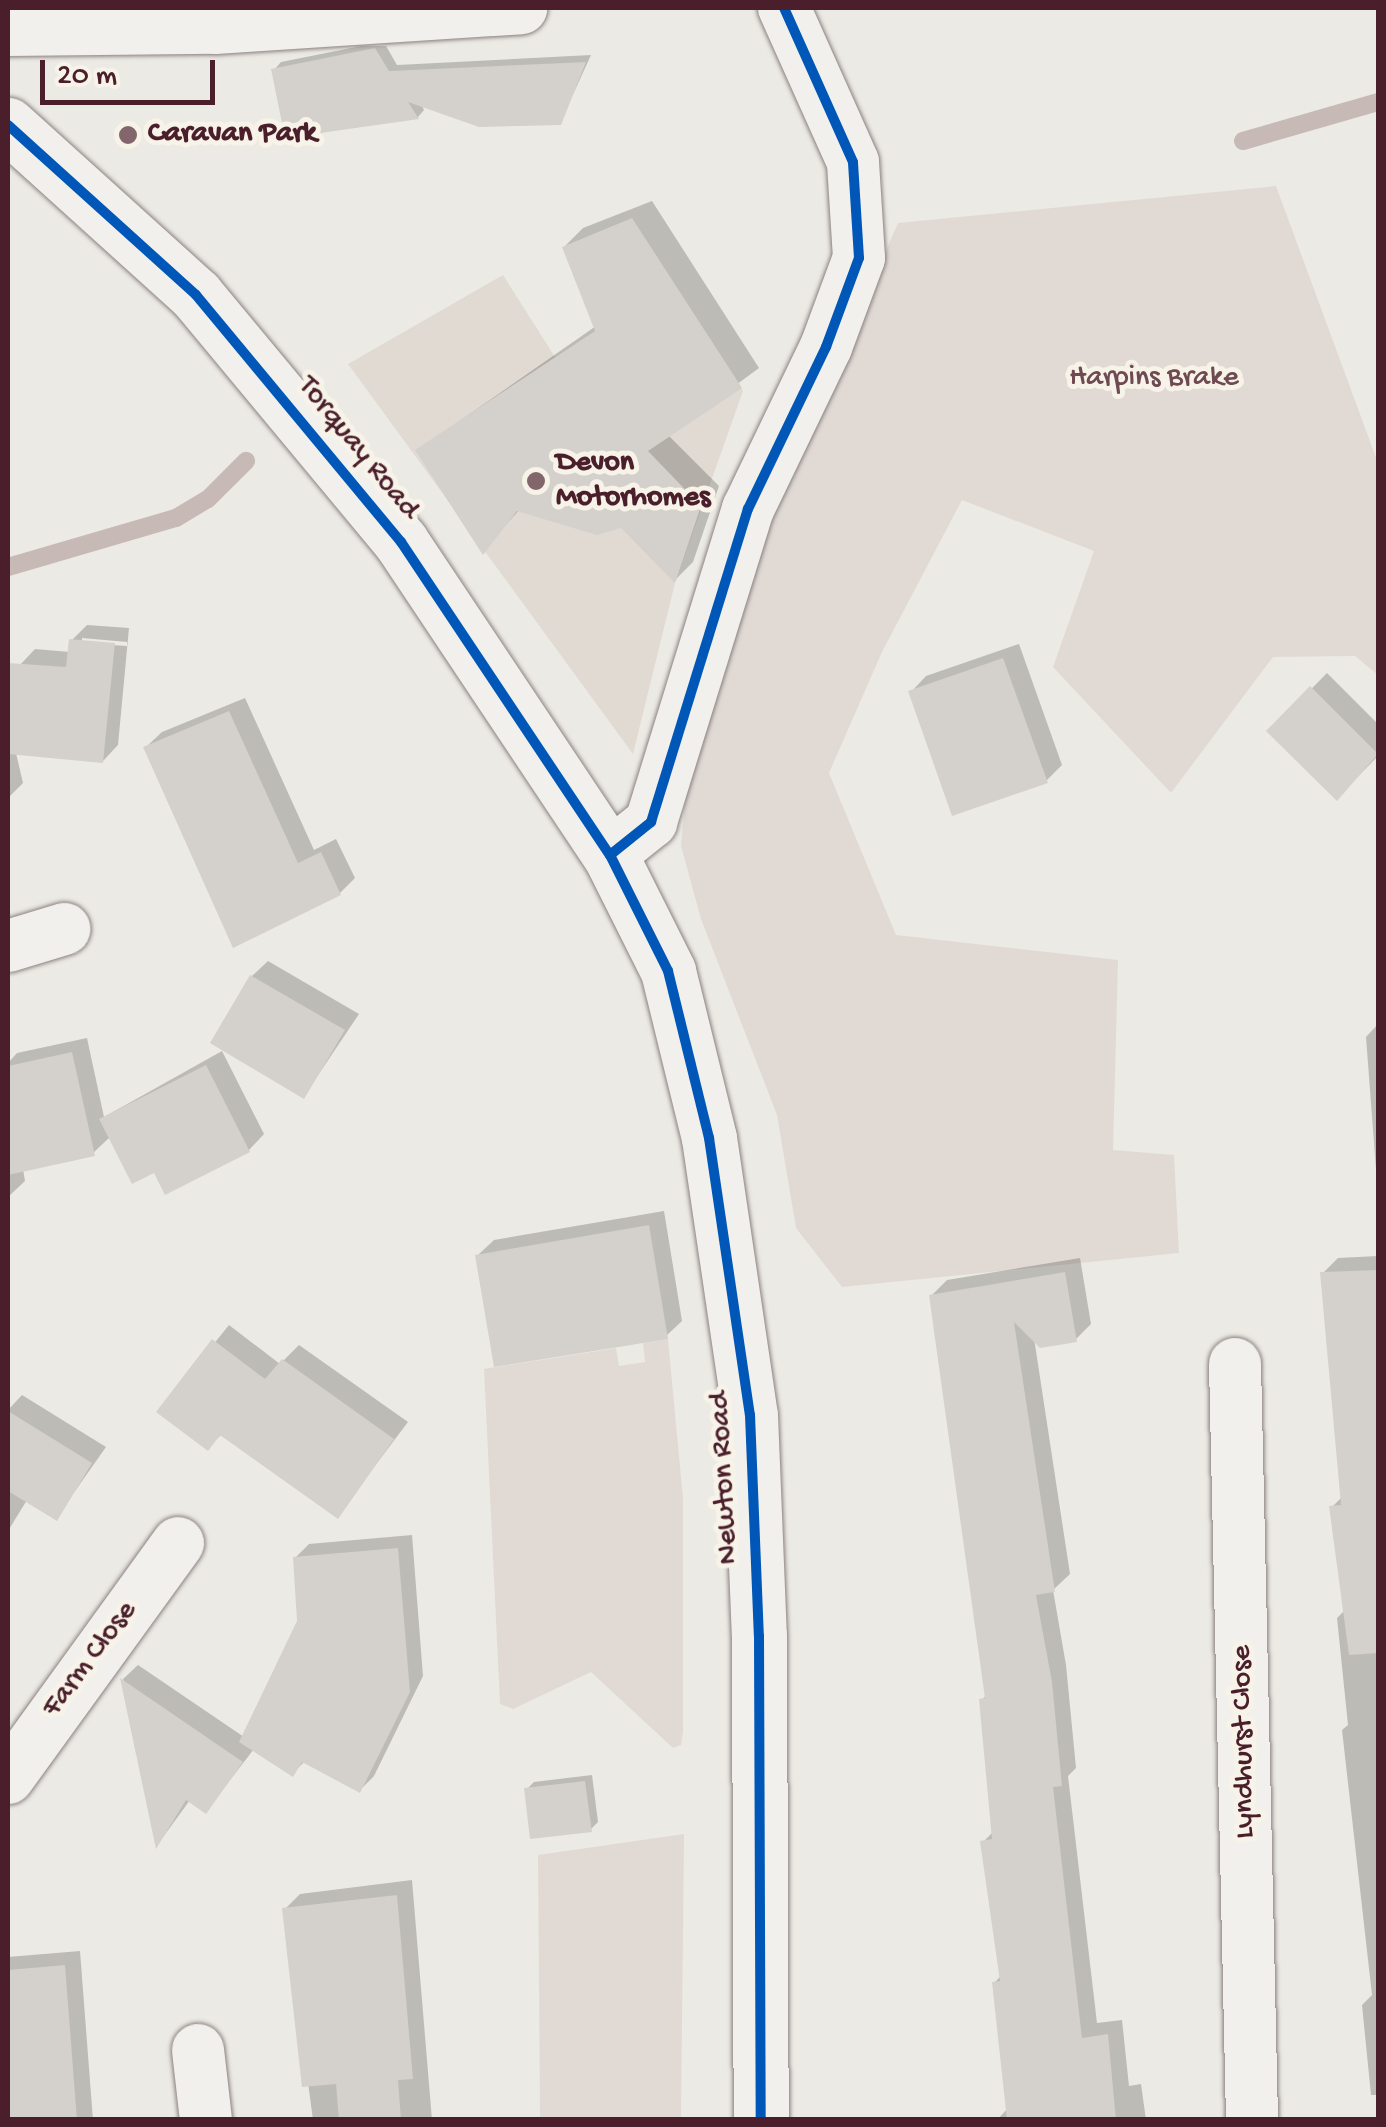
<!DOCTYPE html>
<style>
body{margin:0}
#map{position:relative;width:1386px;height:2127px;overflow:hidden;background:#eceae4;font-family:"Gochi Hand",sans-serif}
div>[style]{position:absolute}
.built>*{inset:0;background:#e1dad3}
.green>*{inset:0;background:#e1dad4}
.shadow>*{inset:0;background:#0003}
.stream>*{height:18px;margin:-9px;padding:0 9px;transform-origin:9px;border-radius:9px;background:#c7b9b6}
.building>*{inset:0;background:#d4d0cc}
.roads{filter:drop-shadow(0 0 2px #8b8282) drop-shadow(0 0 2px #8b8282)}
.minor>*{height:52px;margin:-26px;padding:0 26px;transform-origin:26px;border-radius:26px;background:#f1f0ec}
.tertiary>*{height:55px;margin:-27.5px;padding:0 27.5px;transform-origin:27.5px;border-radius:27.5px;background:#f1f0ec}
.cycleway>*{height:10px;margin:-5px;padding:0 5px;transform-origin:5px;border-radius:5px;background:#0057b8}
.dots>*{width:28px;height:28px;translate:-50% -50%;box-sizing:border-box;border:5px solid #f7f3e8;border-radius:50%}
span{translate:-50% -50%;white-space:nowrap;text-align:center;line-height:1.15;-webkit-text-stroke:10px #f7f3e8;paint-order:stroke}
.poi-label{font-size:30px;color:#4a1f2b;font-weight:700}
.left{translate:0 -50%;text-align:left}
.park-label{font-size:30px;color:#6e4a52}
.street-label{font-size:30px;color:#4a1f2b}
.frame{position:absolute;inset:0;border:10px solid #4a1f2b;pointer-events:none}
.scale{position:absolute;left:40px;top:60px;width:175px;height:45px;box-sizing:border-box;border:5px solid #4a1f2b;border-top:0;padding-left:12px;font-size:30px;line-height:35px;white-space:nowrap;color:#4a1f2b;-webkit-text-stroke:8px #f7f3e8;paint-order:stroke}
</style>
<div id="map">
<div class="built">
<div style="clip-path:polygon(503px 275px,555px 357px,673px 282px,743px 391px,675px 583px,633px 754px,348px 364px)"></div>
</div>
<div class="green">
<div style="clip-path:polygon(1276px 186px,1378px 463px,1378px 675px,1355px 656px,1273px 657px,1171px 793px,1053px 667px,1094px 551px,962px 500px,882px 652px,829px 773px,896px 935px,1118px 960px,1113px 1150px,1174px 1155px,1179px 1253px,842px 1287px,796px 1228px,777px 1115px,701px 919px,681px 846px,688px 769px,769px 521px,898px 223px)"></div>
<div style="clip-path:polygon(668px 1339px,683px 1499px,683px 1732px,681px 1745px,673px 1748px,591px 1672px,513px 1709px,500px 1704px,484px 1369px,616px 1348px,619px 1366px,645px 1362px,643px 1343px)"></div>
<div style="clip-path:polygon(684px 1834px,681px 2119px,540px 2119px,538px 1855px)"></div>
</div>
<div class="shadow">
<div style="clip-path:polygon(361px 46px,386px 46px,397px 65px,591px 55px,560px 123px,421px 104px,424px 110px,418px 117px,287px 135px,274px 70px,281px 62px)"></div>
<div style="clip-path:polygon(652px 201px,759px 368px,668px 435px,719px 486px,693px 562px,675px 580px,622px 526px,520px 509px,483px 551px,418px 450px,596px 326px,564px 247px,583px 228px)"></div>
<div style="clip-path:polygon(evenodd,87px 625px,129px 628px,118px 745px,103px 761px,16px 753px,23px 783px,8px 798px,8px 692px,17px 690px,20px 665px,35px 649px,70px 652px,72px 640px,87px 625px,82px 638px,127px 642px,127px 646px,82px 643px,82px 638px)"></div>
<div style="clip-path:polygon(1019px 644px,1062px 765px,1046px 781px,911px 692px,926px 676px)"></div>
<div style="clip-path:polygon(1327px 673px,1378px 724px,1378px 756px,1337px 798px,1270px 731px)"></div>
<div style="clip-path:polygon(245px 698px,314px 850px,336px 839px,355px 878px,340px 893px,234px 945px,146px 747px,162px 732px)"></div>
<div style="clip-path:polygon(268px 961px,359px 1014px,304px 1096px,252px 976px)"></div>
<div style="clip-path:polygon(1378px 1024px,1378px 1196px,1366px 1037px)"></div>
<div style="clip-path:polygon(87px 1038px,104px 1117px,222px 1051px,264px 1134px,249px 1150px,155px 1170px,110px 1137px,93px 1153px,23px 1169px,25px 1181px,8px 1197px,8px 1063px,17px 1053px)"></div>
<div style="clip-path:polygon(664px 1211px,682px 1321px,666px 1336px,478px 1255px,494px 1240px)"></div>
<div style="clip-path:polygon(1378px 1256px,1378px 2095px,1371px 2095px,1362px 2005px,1372px 1995px,1342px 1730px,1348px 1725px,1337px 1618px,1346px 1609px,1332px 1507px,1343px 1496px,1323px 1273px,1338px 1258px)"></div>
<div style="clip-path:polygon(1080px 1258px,1091px 1324px,1076px 1339px,1034px 1338px,1070px 1574px,1053px 1590px,1066px 1665px,1076px 1768px,1068px 1776px,1097px 2023px,1122px 2020px,1129px 2086px,1141px 2084px,1146px 2120px,997px 2120px,1008px 2108px,994px 1983px,1002px 1975px,983px 1842px,994px 1831px,982px 1700px,987px 1694px,931px 1296px,947px 1280px)"></div>
<div style="clip-path:polygon(229px 1325px,280px 1364px,299px 1345px,408px 1422px,337px 1516px,222px 1434px,207px 1448px,159px 1412px)"></div>
<div style="clip-path:polygon(22px 1395px,106px 1447px,56px 1518px,27px 1500px,8px 1531px,8px 1410px)"></div>
<div style="clip-path:polygon(412px 1535px,423px 1676px,374px 1776px,360px 1790px,305px 1761px,292px 1774px,254px 1749px,206px 1811px,190px 1800px,158px 1844px,123px 1679px,138px 1665px,244px 1737px,300px 1621px,295px 1558px,309px 1544px)"></div>
<div style="clip-path:polygon(592px 1775px,598px 1822px,590px 1830px,527px 1789px,534px 1782px)"></div>
<div style="clip-path:polygon(412px 1880px,432px 2120px,313px 2120px,285px 1909px,300px 1894px)"></div>
<div style="clip-path:polygon(80px 1951px,93px 2120px,8px 2120px,8px 1957px)"></div>
</div>
<div class="stream">
<div style="left:1243px;top:141px;width:141px;rotate:-16.1deg"></div>
<div style="left:8px;top:567px;width:175px;rotate:-16.3deg"></div>
<div style="left:176px;top:518px;width:37px;rotate:-31deg"></div>
<div style="left:208px;top:499px;width:54px;rotate:-45deg"></div>
</div>
<div class="building">
<div style="clip-path:polygon(375px 48px,389px 71px,586px 62px,561px 125px,479px 127px,408px 102px,419px 119px,285px 138px,271px 69px)"></div>
<div style="clip-path:polygon(632px 218px,742px 388px,648px 451px,701px 506px,675px 583px,621px 528px,597px 535px,517px 511px,483px 555px,415px 450px,595px 331px,562px 247px)"></div>
<div style="clip-path:polygon(69px 639px,115px 643px,103px 763px,8px 754px,8px 663px,66px 667px)"></div>
<div style="clip-path:polygon(1003px 658px,1048px 783px,952px 816px,908px 691px)"></div>
<div style="clip-path:polygon(1310px 686px,1378px 754px,1337px 801px,1266px 731px)"></div>
<div style="clip-path:polygon(229px 711px,298px 863px,321px 852px,341px 895px,233px 948px,143px 747px)"></div>
<div style="clip-path:polygon(250px 975px,345px 1030px,304px 1099px,210px 1043px)"></div>
<div style="clip-path:polygon(72px 1052px,95px 1156px,8px 1175px,8px 1066px)"></div>
<div style="clip-path:polygon(206px 1065px,250px 1152px,165px 1195px,154px 1173px,132px 1184px,99px 1119px)"></div>
<div style="clip-path:polygon(649px 1225px,668px 1339px,494px 1367px,475px 1255px)"></div>
<div style="clip-path:polygon(1378px 1270px,1378px 1653px,1349px 1655px,1329px 1506px,1341px 1505px,1320px 1272px)"></div>
<div style="clip-path:polygon(1065px 1272px,1077px 1342px,1040px 1348px,1014px 1322px,1055px 1592px,1036px 1595px,1052px 1682px,1062px 1786px,1053px 1787px,1082px 2038px,1108px 2034px,1116px 2120px,1007px 2120px,992px 1982px,1000px 1981px,980px 1841px,992px 1839px,979px 1699px,985px 1698px,929px 1295px)"></div>
<div style="clip-path:polygon(212px 1339px,265px 1379px,282px 1359px,394px 1439px,338px 1519px,220px 1435px,208px 1451px,156px 1412px)"></div>
<div style="clip-path:polygon(8px 1411px,92px 1463px,57px 1521px,8px 1491px)"></div>
<div style="clip-path:polygon(398px 1548px,410px 1692px,360px 1793px,302px 1762px,293px 1777px,239px 1742px,297px 1621px,293px 1557px)"></div>
<div style="clip-path:polygon(120px 1678px,243px 1762px,206px 1814px,186px 1800px,156px 1849px)"></div>
<div style="clip-path:polygon(585px 1781px,592px 1832px,530px 1839px,524px 1788px)"></div>
<div style="clip-path:polygon(397px 1895px,413px 2079px,398px 2080px,401px 2120px,339px 2120px,336px 2084px,302px 2087px,282px 1908px)"></div>
<div style="clip-path:polygon(65px 1965px,77px 2120px,8px 2120px,8px 1970px)"></div>
</div>
<div class="roads">
<div class="minor">
<div style="left:8px;top:30px;width:207px;rotate:-0.6deg"></div>
<div style="left:215px;top:28px;width:307px;rotate:-3.7deg"></div>
<div style="left:610px;top:855px;width:53px;rotate:-38.8deg"></div>
<div style="left:651px;top:822px;width:328px;rotate:-72.8deg"></div>
<div style="left:748px;top:509px;width:180px;rotate:-64.3deg"></div>
<div style="left:826px;top:347px;width:95px;rotate:-69.7deg"></div>
<div style="left:859px;top:258px;width:96px;rotate:-93.6deg"></div>
<div style="left:853px;top:162px;width:169px;rotate:-114.1deg"></div>
<div style="left:8px;top:946px;width:59px;rotate:-16.9deg"></div>
<div style="left:1235px;top:1364px;width:756px;rotate:88.71deg"></div>
<div style="left:8px;top:1778px;width:290px;rotate:-54.1deg"></div>
<div style="left:198px;top:2050px;width:70px;rotate:83.5deg"></div>
</div>
<div class="tertiary">
<div style="left:8px;top:125px;width:253px;rotate:42.1deg"></div>
<div style="left:196px;top:295px;width:321px;rotate:50.3deg"></div>
<div style="left:401px;top:542px;width:376px;rotate:56.3deg"></div>
<div style="left:610px;top:855px;width:130px;rotate:63.4deg"></div>
<div style="left:668px;top:971px;width:172px;rotate:76.2deg"></div>
<div style="left:709px;top:1138px;width:280px;rotate:81.6deg"></div>
<div style="left:750px;top:1415px;width:221px;rotate:87.7deg"></div>
<div style="left:759px;top:1636px;width:484px;rotate:89.8deg"></div>
</div>
</div>
<div class="cycleway">
<div style="left:8px;top:125px;width:253px;rotate:42.1deg"></div>
<div style="left:196px;top:295px;width:321px;rotate:50.3deg"></div>
<div style="left:401px;top:542px;width:376px;rotate:56.3deg"></div>
<div style="left:610px;top:855px;width:130px;rotate:63.4deg"></div>
<div style="left:668px;top:971px;width:172px;rotate:76.2deg"></div>
<div style="left:709px;top:1138px;width:280px;rotate:81.6deg"></div>
<div style="left:750px;top:1415px;width:221px;rotate:87.7deg"></div>
<div style="left:759px;top:1636px;width:484px;rotate:89.8deg"></div>
<div style="left:610px;top:855px;width:53px;rotate:-38.8deg"></div>
<div style="left:651px;top:822px;width:328px;rotate:-72.8deg"></div>
<div style="left:748px;top:509px;width:180px;rotate:-64.3deg"></div>
<div style="left:826px;top:347px;width:95px;rotate:-69.7deg"></div>
<div style="left:859px;top:258px;width:96px;rotate:-93.6deg"></div>
<div style="left:853px;top:162px;width:169px;rotate:-114.1deg"></div>
</div>
<div class="dots">
<div style="left:128px;top:135px;background:#83666c"></div>
<div style="left:536px;top:481px;background:#83666c"></div>
</div>
<div class="poi-label">
<span class="left" style="left:148px;top:135px">Caravan Park</span>
<span class="left" style="left:556px;top:481px">Devon<br>Motorhomes</span>
</div>
<div class="park-label">
<span style="left:1154px;top:379px">Harpins Brake</span>
</div>
<div class="street-label">
<span style="left:357px;top:449px;rotate:51deg">Torquay Road</span>
<span style="left:726px;top:1478px;rotate:-93deg">Newton Road</span>
<span style="left:91px;top:1660px;rotate:-53deg">Farm Close</span>
<span style="left:1245px;top:1742px;rotate:-91deg">Lyndhurst Close</span>
</div>
<div class="frame"></div>
<div class="scale">20 m</div>
</div>
